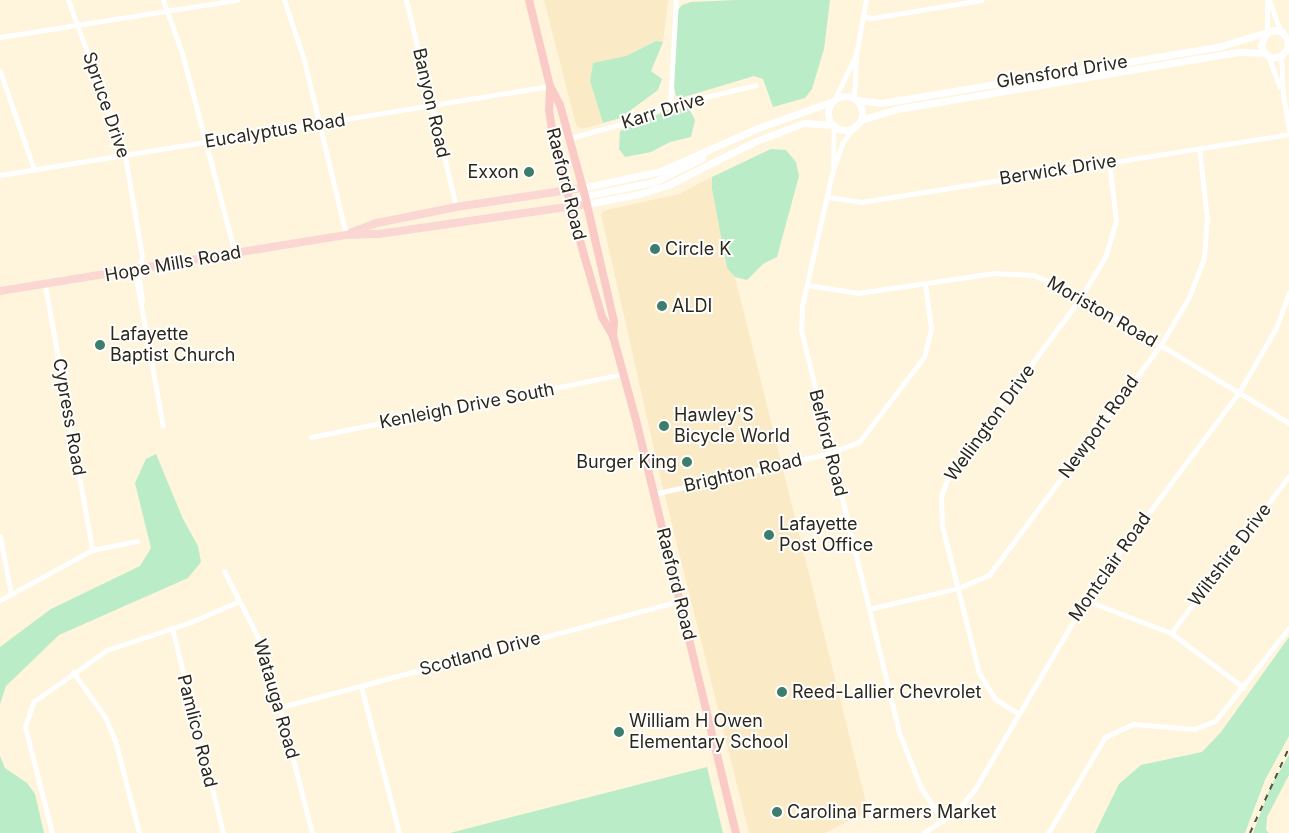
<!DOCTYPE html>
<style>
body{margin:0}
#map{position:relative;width:1289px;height:833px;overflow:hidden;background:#fff4dc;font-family:Inter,sans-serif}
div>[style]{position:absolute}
.built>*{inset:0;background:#faeac5}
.green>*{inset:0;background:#bbecc8}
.minor>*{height:5px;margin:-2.5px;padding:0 2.5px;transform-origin:2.5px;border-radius:2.5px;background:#fff}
.secondary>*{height:7px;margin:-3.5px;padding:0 3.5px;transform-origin:3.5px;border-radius:3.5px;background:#fff}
.secondary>.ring{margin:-3.5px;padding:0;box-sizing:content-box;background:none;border:7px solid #fff;border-radius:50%}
.primary>*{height:8px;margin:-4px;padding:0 4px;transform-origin:4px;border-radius:4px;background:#fbd7d4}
.trunk>*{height:8px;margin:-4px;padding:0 4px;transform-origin:4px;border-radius:4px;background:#facac6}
.rail>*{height:2px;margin-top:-1px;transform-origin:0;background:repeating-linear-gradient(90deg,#554f41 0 6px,transparent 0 12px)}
.dots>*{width:14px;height:14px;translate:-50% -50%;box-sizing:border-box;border:2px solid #fff;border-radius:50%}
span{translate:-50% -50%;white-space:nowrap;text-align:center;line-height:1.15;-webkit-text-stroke:4px #fff;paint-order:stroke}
.street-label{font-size:18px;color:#2b271b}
.poi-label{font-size:18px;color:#2b271b}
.right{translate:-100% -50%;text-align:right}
.left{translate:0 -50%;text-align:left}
</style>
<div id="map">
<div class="built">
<div style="clip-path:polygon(544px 0,668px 0,663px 42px,656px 41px,626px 56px,593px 64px,590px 81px,603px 123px,582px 129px,576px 125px)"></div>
<div style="clip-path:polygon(712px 177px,712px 189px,727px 268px,735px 277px,868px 811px,825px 833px,749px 833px,661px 480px,601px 214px,607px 210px,679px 194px)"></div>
</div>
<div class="green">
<div style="clip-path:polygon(736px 0,830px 0,824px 49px,812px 89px,805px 98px,773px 107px,763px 79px,754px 76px,684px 97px,676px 96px,673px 82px,678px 10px,682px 5px,691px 2px)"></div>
<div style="clip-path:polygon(656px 41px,663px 42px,651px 71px,662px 79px,658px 90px,620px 118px,603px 123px,590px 81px,593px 63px,626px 56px)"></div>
<div style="clip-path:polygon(689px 108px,695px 120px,691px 137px,670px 142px,651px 152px,625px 157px,619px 149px,620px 131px,668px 110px)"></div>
<div style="clip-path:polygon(771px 149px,786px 150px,796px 162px,799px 176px,777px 257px,763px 264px,747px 280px,735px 277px,727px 268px,712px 189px,712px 177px)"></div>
<div style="clip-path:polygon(156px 454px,183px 519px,198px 546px,201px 562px,188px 578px,59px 635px,6px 686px,0 704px,0 647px,51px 609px,140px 566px,151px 548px,135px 483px,146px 459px)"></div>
<div style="clip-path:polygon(1289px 637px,1289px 736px,1265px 780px,1245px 833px,1095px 833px,1119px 784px,1141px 765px,1202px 752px,1221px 732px)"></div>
<div style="clip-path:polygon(1289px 755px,1289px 775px,1267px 817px,1266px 830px,1269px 833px,1253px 833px,1270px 788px)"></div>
<div style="clip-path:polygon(0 756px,5px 768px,27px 783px,35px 794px,44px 833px,0 833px)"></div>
<div style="clip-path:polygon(707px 767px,723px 833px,450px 833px)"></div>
</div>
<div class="minor">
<div style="left:68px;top:0;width:166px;rotate:69.9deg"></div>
<div style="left:125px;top:156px;width:102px;rotate:80.4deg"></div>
<div style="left:142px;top:257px;width:22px;rotate:106deg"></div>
<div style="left:136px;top:278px;width:150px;rotate:79.7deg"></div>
<div style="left:163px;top:0;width:56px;rotate:70.3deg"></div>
<div style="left:182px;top:53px;width:208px;rotate:75.2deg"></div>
<div style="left:284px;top:0;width:63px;rotate:71.6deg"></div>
<div style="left:304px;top:60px;width:180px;rotate:76.5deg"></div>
<div style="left:406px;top:0;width:213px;rotate:76.4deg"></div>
<div style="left:1269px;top:0;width:33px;rotate:70deg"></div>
<div style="left:863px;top:16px;width:9px;rotate:13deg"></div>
<div style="left:872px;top:18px;width:111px;rotate:-9.3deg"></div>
<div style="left:1267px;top:32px;width:32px;rotate:-90deg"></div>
<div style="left:0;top:37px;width:240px;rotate:-8.9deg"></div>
<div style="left:1268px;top:56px;width:33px;rotate:69deg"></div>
<div style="left:1281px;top:56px;width:39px;rotate:87deg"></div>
<div style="left:1283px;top:95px;width:35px;rotate:80deg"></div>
<div style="left:0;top:71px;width:105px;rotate:71deg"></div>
<div style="left:835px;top:98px;width:48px;rotate:-64deg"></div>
<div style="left:856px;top:55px;width:56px;rotate:-79.7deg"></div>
<div style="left:854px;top:98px;width:40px;rotate:-87.1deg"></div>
<div style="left:670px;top:106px;width:106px;rotate:-86.8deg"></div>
<div style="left:853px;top:128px;width:19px;rotate:125deg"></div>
<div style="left:842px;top:144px;width:31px;rotate:109deg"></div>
<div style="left:832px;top:173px;width:136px;rotate:102.7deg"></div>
<div style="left:802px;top:306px;width:24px;rotate:92deg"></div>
<div style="left:801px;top:330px;width:417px;rotate:76.3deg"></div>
<div style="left:900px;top:735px;width:57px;rotate:68.4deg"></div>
<div style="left:921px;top:788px;width:40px;rotate:56deg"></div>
<div style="left:570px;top:138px;width:53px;rotate:-15.4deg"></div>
<div style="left:621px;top:124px;width:49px;rotate:-21.4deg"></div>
<div style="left:667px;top:106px;width:91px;rotate:-13.3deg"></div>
<div style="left:833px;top:165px;width:39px;rotate:-89deg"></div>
<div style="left:0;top:175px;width:557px;rotate:-9.19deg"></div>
<div style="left:827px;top:197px;width:34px;rotate:8deg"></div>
<div style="left:861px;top:202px;width:433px;rotate:-9deg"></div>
<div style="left:138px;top:271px;width:30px;rotate:82deg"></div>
<div style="left:45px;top:285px;width:269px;rotate:79.9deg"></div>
<div style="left:807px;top:285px;width:52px;rotate:8.9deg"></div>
<div style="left:858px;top:293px;width:138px;rotate:-8.3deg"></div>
<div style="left:995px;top:273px;width:38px;rotate:3deg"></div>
<div style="left:1033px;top:275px;width:41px;rotate:22.8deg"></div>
<div style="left:1071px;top:291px;width:255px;rotate:31.2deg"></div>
<div style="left:311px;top:437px;width:318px;rotate:-11.4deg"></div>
<div style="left:654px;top:494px;width:181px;rotate:-13.1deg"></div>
<div style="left:830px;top:453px;width:31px;rotate:-21deg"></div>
<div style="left:859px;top:442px;width:107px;rotate:-52.6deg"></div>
<div style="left:924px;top:357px;width:30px;rotate:-76deg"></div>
<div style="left:931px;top:328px;width:44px;rotate:-97.8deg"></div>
<div style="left:0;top:536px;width:59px;rotate:79.3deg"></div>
<div style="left:224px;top:571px;width:90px;rotate:62.9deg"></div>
<div style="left:265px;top:651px;width:188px;rotate:75.5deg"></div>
<div style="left:0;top:600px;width:105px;rotate:-28.5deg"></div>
<div style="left:92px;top:550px;width:46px;rotate:-11.3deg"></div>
<div style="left:1085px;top:600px;width:92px;rotate:21deg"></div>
<div style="left:1171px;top:633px;width:91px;rotate:37deg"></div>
<div style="left:869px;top:609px;width:91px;rotate:-13.3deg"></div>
<div style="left:958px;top:588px;width:34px;rotate:-23deg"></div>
<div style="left:989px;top:575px;width:286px;rotate:-53.3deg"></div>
<div style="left:1160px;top:346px;width:57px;rotate:-59.4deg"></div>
<div style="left:1189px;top:297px;width:42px;rotate:-69deg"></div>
<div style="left:1204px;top:258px;width:39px;rotate:-86deg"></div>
<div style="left:1207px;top:219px;width:71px;rotate:-96.4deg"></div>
<div style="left:172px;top:628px;width:211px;rotate:76deg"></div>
<div style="left:1171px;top:633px;width:196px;rotate:-53.1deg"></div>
<div style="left:73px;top:672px;width:55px;rotate:54.6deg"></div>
<div style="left:105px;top:717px;width:25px;rotate:67deg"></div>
<div style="left:115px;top:740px;width:96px;rotate:75.5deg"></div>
<div style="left:361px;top:686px;width:152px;rotate:75.5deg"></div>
<div style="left:281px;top:707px;width:412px;rotate:-14.9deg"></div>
<div style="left:1019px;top:714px;width:28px;rotate:-148deg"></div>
<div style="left:995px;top:699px;width:31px;rotate:-122deg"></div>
<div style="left:979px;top:673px;width:152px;rotate:-104.1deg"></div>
<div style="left:942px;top:526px;width:30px;rotate:-92deg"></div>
<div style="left:941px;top:496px;width:22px;rotate:-69deg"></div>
<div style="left:949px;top:475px;width:222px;rotate:-53.4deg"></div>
<div style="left:1081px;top:297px;width:47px;rotate:-59deg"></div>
<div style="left:1105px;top:257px;width:38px;rotate:-73deg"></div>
<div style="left:1116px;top:221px;width:59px;rotate:-96.8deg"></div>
<div style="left:52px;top:833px;width:109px;rotate:-104.3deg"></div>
<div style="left:25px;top:727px;width:26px;rotate:-72deg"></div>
<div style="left:33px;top:702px;width:90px;rotate:-35.1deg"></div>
<div style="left:107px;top:650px;width:89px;rotate:-18.4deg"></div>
<div style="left:191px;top:622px;width:52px;rotate:-23.6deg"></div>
<div style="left:923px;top:833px;width:43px;rotate:-33.7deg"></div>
<div style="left:959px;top:809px;width:28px;rotate:-52deg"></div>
<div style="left:976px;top:787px;width:233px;rotate:-59.6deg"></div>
<div style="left:1094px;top:586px;width:242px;rotate:-53.2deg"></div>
<div style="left:1239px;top:392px;width:74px;rotate:-60deg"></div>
<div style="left:1276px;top:328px;width:38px;rotate:-70deg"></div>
<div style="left:1048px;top:833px;width:112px;rotate:-59.3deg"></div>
<div style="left:1105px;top:737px;width:31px;rotate:-25deg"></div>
<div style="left:1133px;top:724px;width:61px;rotate:4.7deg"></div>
<div style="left:1194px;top:729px;width:22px;rotate:-21deg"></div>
<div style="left:1215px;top:721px;width:119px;rotate:-51.5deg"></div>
</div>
<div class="secondary">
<div class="ring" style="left:828px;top:96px;width:27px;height:27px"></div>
<div style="left:857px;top:100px;width:25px;rotate:7deg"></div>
<div style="left:882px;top:103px;width:344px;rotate:-9.5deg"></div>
<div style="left:1221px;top:46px;width:55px;rotate:-16.8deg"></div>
<div style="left:1274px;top:30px;width:8px;rotate:14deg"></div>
<div style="left:1282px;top:32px;width:10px;rotate:53deg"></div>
<div style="left:1288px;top:40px;width:9px;rotate:96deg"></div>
<div style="left:1287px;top:49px;width:9px;rotate:131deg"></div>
<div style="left:1281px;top:56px;width:9px;rotate:167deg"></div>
<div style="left:1272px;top:58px;width:9px;rotate:-148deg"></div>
<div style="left:1264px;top:53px;width:9px;rotate:-111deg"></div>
<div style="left:1261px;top:45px;width:13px;rotate:-67deg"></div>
<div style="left:861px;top:120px;width:38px;rotate:-17deg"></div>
<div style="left:897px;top:109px;width:347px;rotate:-9.5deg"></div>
<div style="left:1239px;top:52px;width:25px;rotate:2deg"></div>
<div style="left:582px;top:188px;width:81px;rotate:-12.1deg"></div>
<div style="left:661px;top:171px;width:106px;rotate:-23.9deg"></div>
<div style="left:758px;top:128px;width:77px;rotate:-19.6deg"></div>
<div style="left:586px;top:204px;width:54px;rotate:-10.7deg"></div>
<div style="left:639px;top:194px;width:30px;rotate:-17deg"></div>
<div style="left:668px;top:185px;width:98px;rotate:-26.6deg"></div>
<div style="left:756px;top:141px;width:51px;rotate:-20.6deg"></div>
<div style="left:804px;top:123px;width:28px;rotate:4deg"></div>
<div style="left:571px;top:206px;width:17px;rotate:-36deg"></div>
<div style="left:585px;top:196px;width:70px;rotate:-11.5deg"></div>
<div style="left:654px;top:182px;width:54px;rotate:-26.6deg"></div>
</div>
<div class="primary">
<div style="left:352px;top:232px;width:27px;rotate:-20deg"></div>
<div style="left:377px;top:223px;width:81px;rotate:-11.4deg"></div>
<div style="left:456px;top:207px;width:127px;rotate:-8.6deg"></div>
<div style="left:0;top:291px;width:351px;rotate:-9.2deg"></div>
<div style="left:346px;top:235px;width:33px;rotate:-2deg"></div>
<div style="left:379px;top:234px;width:209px;rotate:-8.2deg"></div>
</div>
<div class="trunk">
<div style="left:529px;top:0;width:89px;rotate:76.3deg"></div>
<div style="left:550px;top:86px;width:21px;rotate:62deg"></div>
<div style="left:560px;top:105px;width:94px;rotate:74.6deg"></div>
<div style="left:585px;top:196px;width:129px;rotate:77deg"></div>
<div style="left:614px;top:322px;width:14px;rotate:94deg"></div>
<div style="left:550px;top:86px;width:24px;rotate:92deg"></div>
<div style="left:549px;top:110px;width:31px;rotate:81deg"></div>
<div style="left:554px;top:141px;width:118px;rotate:75.3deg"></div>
<div style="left:584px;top:255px;width:65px;rotate:73.8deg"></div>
<div style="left:602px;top:317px;width:22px;rotate:60deg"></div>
<div style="left:613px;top:336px;width:91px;rotate:74.7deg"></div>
<div style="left:637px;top:424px;width:421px;rotate:76.4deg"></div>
</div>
<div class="rail">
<div style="left:1250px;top:833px;width:94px;rotate:-65.4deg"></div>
</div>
<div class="dots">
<div style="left:529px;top:172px;background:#3d7d6b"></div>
<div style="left:655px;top:249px;background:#3d7d6b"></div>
<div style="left:662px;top:306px;background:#3d7d6b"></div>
<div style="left:100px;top:345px;background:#3d7d6b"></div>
<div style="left:664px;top:426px;background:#3d7d6b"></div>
<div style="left:687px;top:462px;background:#3d7d6b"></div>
<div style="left:769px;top:535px;background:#3d7d6b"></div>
<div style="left:782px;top:692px;background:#3d7d6b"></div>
<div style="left:619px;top:732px;background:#3d7d6b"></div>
<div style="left:777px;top:812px;background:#3d7d6b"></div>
</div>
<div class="street-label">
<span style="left:1062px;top:72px;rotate:-9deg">Glensford Drive</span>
<span style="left:431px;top:103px;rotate:77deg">Banyon Road</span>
<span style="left:106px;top:105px;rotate:71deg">Spruce Drive</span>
<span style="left:663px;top:111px;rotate:-17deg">Karr Drive</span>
<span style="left:275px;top:131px;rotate:-9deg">Eucalyptus Road</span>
<span style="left:1058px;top:170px;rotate:-9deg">Berwick Drive</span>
<span style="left:566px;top:184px;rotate:76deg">Raeford Road</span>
<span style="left:173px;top:264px;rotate:-10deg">Hope Mills Road</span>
<span style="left:1102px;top:312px;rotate:30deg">Moriston Road</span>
<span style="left:467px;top:406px;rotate:-11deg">Kenleigh Drive South</span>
<span style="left:69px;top:417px;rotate:80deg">Cypress Road</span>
<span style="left:990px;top:423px;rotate:-54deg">Wellington Drive</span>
<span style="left:1099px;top:427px;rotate:-54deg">Newport Road</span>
<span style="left:828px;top:443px;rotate:76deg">Belford Road</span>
<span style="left:743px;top:473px;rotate:-13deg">Brighton Road</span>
<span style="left:1230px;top:555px;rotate:-53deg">Wiltshire Drive</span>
<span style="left:1110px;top:567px;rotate:-55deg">Montclair Road</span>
<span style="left:676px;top:584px;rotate:76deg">Raeford Road</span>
<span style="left:480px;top:654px;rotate:-15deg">Scotland Drive</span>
<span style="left:276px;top:699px;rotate:74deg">Watauga Road</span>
<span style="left:197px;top:731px;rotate:76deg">Pamlico Road</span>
</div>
<div class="poi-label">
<span class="right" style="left:519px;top:172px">Exxon</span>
<span class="left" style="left:665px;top:249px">Circle K</span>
<span class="left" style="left:672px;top:306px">ALDI</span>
<span class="left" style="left:110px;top:345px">Lafayette<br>Baptist Church</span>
<span class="left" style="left:674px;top:426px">Hawley'S<br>Bicycle World</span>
<span class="right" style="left:677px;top:462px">Burger King</span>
<span class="left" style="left:779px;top:535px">Lafayette<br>Post Office</span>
<span class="left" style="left:792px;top:692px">Reed-Lallier Chevrolet</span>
<span class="left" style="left:629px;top:732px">William H Owen<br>Elementary School</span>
<span class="left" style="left:787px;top:812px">Carolina Farmers Market</span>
</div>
</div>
